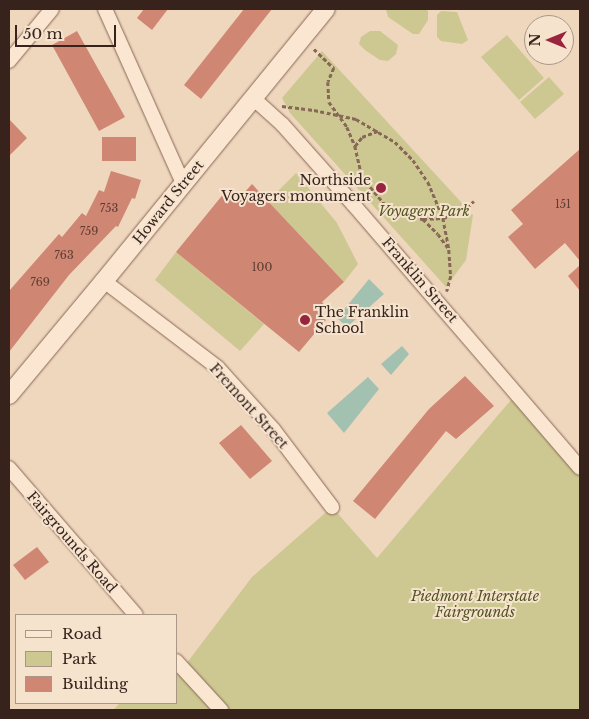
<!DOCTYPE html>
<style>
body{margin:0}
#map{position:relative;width:589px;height:719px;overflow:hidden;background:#efd7be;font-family:"Libre Baskerville",serif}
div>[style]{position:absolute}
.green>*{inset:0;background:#cdc892}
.water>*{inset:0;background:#a2c1b1}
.building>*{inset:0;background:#cf8673}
.path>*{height:2.5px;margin-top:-1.25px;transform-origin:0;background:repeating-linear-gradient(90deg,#886756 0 4px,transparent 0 6.5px)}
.roads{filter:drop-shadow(0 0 1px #886756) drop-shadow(0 0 1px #886756)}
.minor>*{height:14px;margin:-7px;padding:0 7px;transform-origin:7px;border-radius:7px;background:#fae6d1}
.tertiary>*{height:18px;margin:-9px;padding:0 9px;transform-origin:9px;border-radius:9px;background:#fae6d1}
.dots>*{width:14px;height:14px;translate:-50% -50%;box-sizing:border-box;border:2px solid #f6e3ce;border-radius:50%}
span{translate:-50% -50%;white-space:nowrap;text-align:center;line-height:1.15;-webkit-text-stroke:4px #f6e3ce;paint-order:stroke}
.number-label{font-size:11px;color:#5d3c32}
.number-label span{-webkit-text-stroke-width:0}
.poi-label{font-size:14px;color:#37231c}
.right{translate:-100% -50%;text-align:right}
.left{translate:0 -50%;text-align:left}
.street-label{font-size:14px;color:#37231c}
.park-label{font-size:14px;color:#515421;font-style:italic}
.frame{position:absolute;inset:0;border:10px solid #37231c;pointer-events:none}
.legend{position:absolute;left:15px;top:614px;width:162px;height:90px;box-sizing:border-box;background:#f6e3ce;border:1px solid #aa9687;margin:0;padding:6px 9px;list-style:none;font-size:15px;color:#37231c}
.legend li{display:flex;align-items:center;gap:10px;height:25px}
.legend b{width:25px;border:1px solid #aa9687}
.north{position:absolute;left:524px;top:15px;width:50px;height:50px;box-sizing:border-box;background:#f6e3ce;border:1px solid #aa9687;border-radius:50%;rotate:270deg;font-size:14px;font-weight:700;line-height:20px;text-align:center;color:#37231c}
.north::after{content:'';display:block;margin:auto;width:18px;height:22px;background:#99243d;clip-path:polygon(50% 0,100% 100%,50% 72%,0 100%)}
.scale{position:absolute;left:15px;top:25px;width:101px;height:22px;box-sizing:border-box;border:2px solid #37231c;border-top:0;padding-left:6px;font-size:15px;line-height:18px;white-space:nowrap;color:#37231c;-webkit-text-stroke:4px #f6e3ce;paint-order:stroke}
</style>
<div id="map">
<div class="green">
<div style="clip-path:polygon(386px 9px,425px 9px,428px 11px,428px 20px,419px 34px,413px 34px,388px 17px)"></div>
<div style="clip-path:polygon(441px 11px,457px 12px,468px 40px,462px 44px,441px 41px,437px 37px,437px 15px)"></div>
<div style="clip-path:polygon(370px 31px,380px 31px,398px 45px,396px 54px,388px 61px,380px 60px,365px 50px,359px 44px,361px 37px)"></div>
<div style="clip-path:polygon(507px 35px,544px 78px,519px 100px,481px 57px)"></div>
<div style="clip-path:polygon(322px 51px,473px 215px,466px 260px,446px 287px,290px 113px,282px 98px)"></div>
<div style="clip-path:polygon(549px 77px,564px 94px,535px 119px,520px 102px)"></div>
<div style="clip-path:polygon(296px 173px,337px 223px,358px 264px,344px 282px,268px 201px)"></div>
<div style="clip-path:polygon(176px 252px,264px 324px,240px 351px,155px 280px)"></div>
<div style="clip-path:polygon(516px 394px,580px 468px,580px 710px,113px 710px,120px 703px,176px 703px,176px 661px,183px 668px,252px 577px,332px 507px,377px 558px)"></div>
</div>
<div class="water">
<div style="clip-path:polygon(369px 279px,384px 294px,347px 327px,337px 318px)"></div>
<div style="clip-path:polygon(402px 346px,409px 354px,391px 375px,381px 364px)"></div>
<div style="clip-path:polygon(368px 377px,379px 389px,344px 433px,327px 413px)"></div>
</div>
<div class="building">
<div style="clip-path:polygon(144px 9px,168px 9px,152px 30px,137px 18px)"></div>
<div style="clip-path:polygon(244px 9px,272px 9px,201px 99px,184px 85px)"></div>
<div style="clip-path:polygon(77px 31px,125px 117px,99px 131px,52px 45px)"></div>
<div style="clip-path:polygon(9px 119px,27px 138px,9px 156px)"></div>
<div style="clip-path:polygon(102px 137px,136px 137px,136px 161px,102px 161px)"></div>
<div style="clip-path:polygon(580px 149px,580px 261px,565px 243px,535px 269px,508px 237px,523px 224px,511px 210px)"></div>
<div style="clip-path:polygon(111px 171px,141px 180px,135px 199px,132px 198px,118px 227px,116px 226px,69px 275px,9px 352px,9px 291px,59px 234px,62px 237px,82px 213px,86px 216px,99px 190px,104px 192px)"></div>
<div style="clip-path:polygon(252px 184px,344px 282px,322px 302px,325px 306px,318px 314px,326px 320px,299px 352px,176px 252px,225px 192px,236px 202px)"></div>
<div style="clip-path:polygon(580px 265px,580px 291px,568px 276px)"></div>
<div style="clip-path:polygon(465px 376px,494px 406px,456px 439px,446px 431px,375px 519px,353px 501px,429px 409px)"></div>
<div style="clip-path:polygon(241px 425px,272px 461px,250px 479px,219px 443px)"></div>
<div style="clip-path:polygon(37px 547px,49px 562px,25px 580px,13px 565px)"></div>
</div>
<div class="path">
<div style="left:314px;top:49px;width:28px;rotate:44deg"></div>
<div style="left:334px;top:68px;width:15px;rotate:113deg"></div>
<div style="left:328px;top:82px;width:20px;rotate:87deg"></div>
<div style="left:329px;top:102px;width:31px;rotate:54deg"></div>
<div style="left:347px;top:127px;width:21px;rotate:67deg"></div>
<div style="left:355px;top:146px;width:32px;rotate:77deg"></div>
<div style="left:362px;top:177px;width:35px;rotate:50deg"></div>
<div style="left:385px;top:204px;width:19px;rotate:32deg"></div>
<div style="left:401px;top:214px;width:23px;rotate:13deg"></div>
<div style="left:423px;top:219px;width:20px;rotate:-3deg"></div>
<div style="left:443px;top:218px;width:20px;rotate:-18deg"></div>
<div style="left:462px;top:212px;width:16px;rotate:-43deg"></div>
<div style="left:282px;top:106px;width:32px;rotate:7deg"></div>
<div style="left:314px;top:110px;width:43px;rotate:12.1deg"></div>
<div style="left:356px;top:119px;width:45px;rotate:30.5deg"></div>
<div style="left:395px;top:142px;width:25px;rotate:45deg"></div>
<div style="left:413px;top:160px;width:27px;rotate:56deg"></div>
<div style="left:428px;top:182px;width:39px;rotate:67deg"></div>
<div style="left:443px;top:218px;width:33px;rotate:79deg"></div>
<div style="left:449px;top:250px;width:26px;rotate:86deg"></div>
<div style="left:451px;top:276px;width:16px;rotate:105deg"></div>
<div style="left:355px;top:146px;width:11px;rotate:-52deg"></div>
<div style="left:362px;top:137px;width:17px;rotate:-21deg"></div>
<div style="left:423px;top:219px;width:21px;rotate:45deg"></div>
<div style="left:438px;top:234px;width:17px;rotate:54deg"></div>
</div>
<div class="roads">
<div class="minor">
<div style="left:105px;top:9px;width:191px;rotate:65.9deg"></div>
<div style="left:9px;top:61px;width:67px;rotate:-50.4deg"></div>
<div style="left:253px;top:98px;width:39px;rotate:42deg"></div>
<div style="left:282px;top:124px;width:107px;rotate:48.4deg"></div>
<div style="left:353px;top:204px;width:348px;rotate:49.3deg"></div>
<div style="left:104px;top:281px;width:143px;rotate:37.3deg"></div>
<div style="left:218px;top:368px;width:82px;rotate:48deg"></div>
<div style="left:273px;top:429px;width:98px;rotate:52.9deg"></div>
<div style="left:9px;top:468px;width:194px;rotate:49.2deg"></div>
<div style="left:176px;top:661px;width:67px;rotate:47.4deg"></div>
</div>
<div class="tertiary">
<div style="left:9px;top:395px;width:148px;rotate:-50.2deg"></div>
<div style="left:104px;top:281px;width:351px;rotate:-50.8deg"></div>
</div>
</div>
<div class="dots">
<div style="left:381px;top:188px;background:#99243d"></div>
<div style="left:305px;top:320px;background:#99243d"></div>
</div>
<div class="number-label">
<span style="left:563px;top:204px">151</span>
<span style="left:109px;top:208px">753</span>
<span style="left:89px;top:231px">759</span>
<span style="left:64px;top:255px">763</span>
<span style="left:262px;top:267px">100</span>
<span style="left:40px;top:282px">769</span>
</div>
<div class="poi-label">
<span class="right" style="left:371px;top:188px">Northside<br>Voyagers monument</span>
<span class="left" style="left:315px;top:320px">The Franklin<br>School</span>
</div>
<div class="street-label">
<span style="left:168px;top:202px;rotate:-51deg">Howard Street</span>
<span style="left:420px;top:280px;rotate:49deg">Franklin Street</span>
<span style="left:249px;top:406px;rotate:48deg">Fremont Street</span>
<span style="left:72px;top:542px;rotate:49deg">Fairgrounds Road</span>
</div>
<div class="park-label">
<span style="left:424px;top:211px">Voyagers Park</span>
<span style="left:475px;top:604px">Piedmont Interstate<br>Fairgrounds</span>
</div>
<div class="frame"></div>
<ul class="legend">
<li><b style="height:6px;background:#fae6d1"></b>Road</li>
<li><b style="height:14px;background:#cdc892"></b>Park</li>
<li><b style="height:14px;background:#cf8673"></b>Building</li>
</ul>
<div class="north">N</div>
<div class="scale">50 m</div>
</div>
